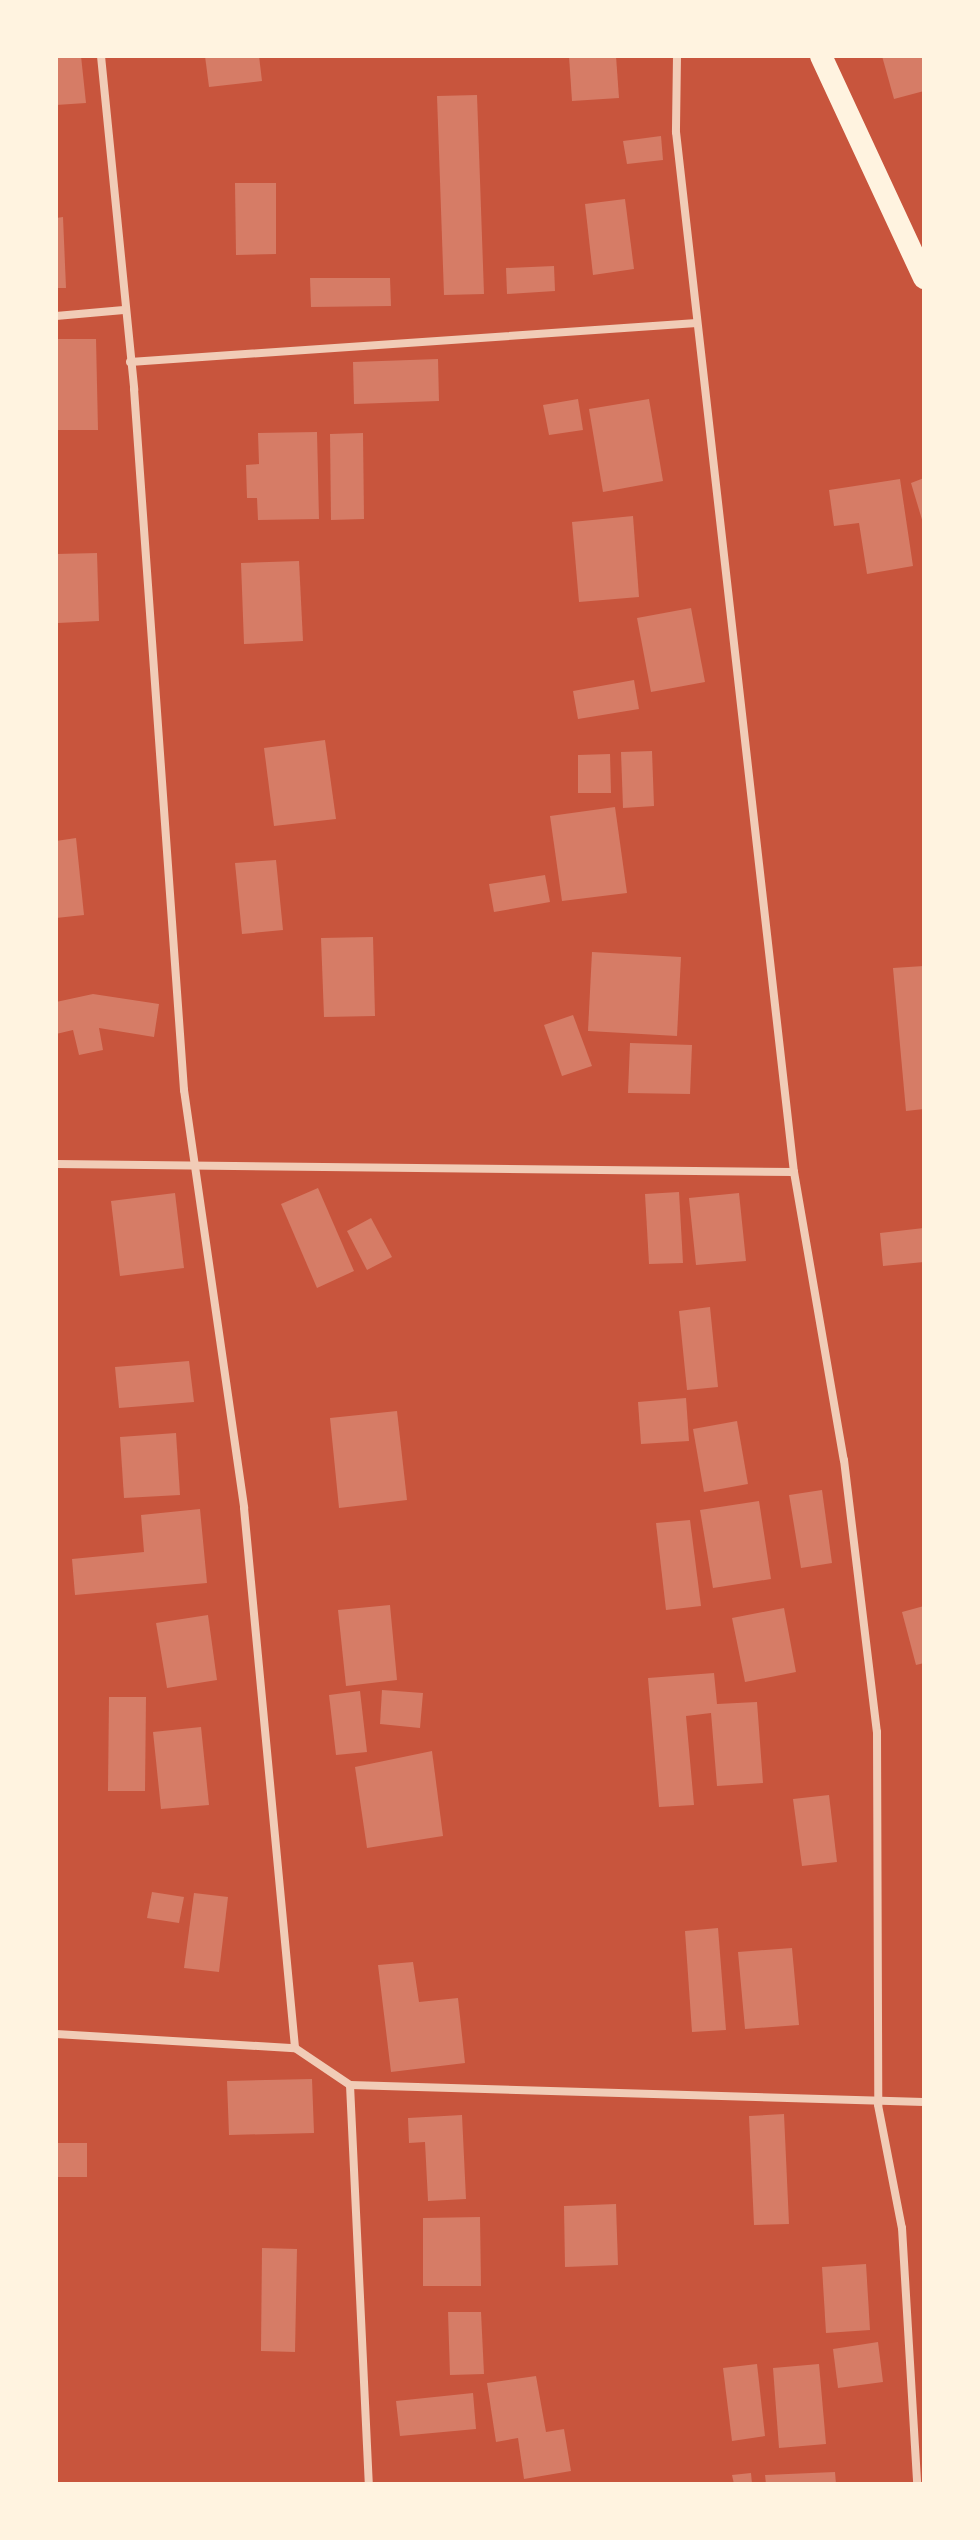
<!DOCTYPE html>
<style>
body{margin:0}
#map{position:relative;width:980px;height:2540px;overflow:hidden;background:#c8553d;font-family:Overpass,sans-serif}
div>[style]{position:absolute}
.building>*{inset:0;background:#d67c66}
.minor>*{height:8px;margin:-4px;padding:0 4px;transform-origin:4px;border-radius:4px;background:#f1ccb7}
.trunk>*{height:22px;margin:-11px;padding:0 11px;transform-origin:11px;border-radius:11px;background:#fff3e0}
span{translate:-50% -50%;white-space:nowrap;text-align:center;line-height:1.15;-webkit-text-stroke:7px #fff3e0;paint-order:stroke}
.frame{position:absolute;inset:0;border:58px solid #fff3e0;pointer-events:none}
</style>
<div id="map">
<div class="building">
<div style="clip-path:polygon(56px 56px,81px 56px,86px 103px,56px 105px)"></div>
<div style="clip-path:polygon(205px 56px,259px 56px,262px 81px,209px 87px)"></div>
<div style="clip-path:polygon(569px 56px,616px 56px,619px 98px,572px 101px)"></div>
<div style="clip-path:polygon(882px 56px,924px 56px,924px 91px,894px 99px)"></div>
<div style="clip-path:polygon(477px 95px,484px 294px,444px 295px,437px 96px)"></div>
<div style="clip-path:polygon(661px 136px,663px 160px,627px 164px,623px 141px)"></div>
<div style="clip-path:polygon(235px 183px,276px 183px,276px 254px,236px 255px)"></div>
<div style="clip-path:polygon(625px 199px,634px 269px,593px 275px,585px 204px)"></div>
<div style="clip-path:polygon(63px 217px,66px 288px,56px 288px,56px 218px)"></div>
<div style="clip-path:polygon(554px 266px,555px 291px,507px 294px,506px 268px)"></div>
<div style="clip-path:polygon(310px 278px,390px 278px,391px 306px,311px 307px)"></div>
<div style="clip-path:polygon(56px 339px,96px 339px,98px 430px,56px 430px)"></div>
<div style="clip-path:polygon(438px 359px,439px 401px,354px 404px,353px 362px)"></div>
<div style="clip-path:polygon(578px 399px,583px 430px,549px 435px,543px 405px)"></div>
<div style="clip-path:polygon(649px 399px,663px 481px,603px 492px,589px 409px)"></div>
<div style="clip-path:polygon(317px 432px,319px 519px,258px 520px,257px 498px,247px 498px,246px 465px,259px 464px,258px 433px)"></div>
<div style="clip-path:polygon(363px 433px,364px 519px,331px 520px,330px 434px)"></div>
<div style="clip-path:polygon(924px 478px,924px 523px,923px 523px,911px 483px)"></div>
<div style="clip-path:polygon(900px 479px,913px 566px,867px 574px,859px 523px,834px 526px,829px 490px)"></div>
<div style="clip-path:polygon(633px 516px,639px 597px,579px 602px,572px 522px)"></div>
<div style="clip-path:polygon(97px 553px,99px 621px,58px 623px,56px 554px)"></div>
<div style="clip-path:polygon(299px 561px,303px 641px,244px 644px,241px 563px)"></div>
<div style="clip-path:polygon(691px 608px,705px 682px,651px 692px,637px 618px)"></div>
<div style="clip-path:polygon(634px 680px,639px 709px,578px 719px,573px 691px)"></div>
<div style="clip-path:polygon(325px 740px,336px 819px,274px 826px,264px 748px)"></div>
<div style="clip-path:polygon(652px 751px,654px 806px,623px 808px,621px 752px)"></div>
<div style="clip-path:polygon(610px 754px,611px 793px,578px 793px,578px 755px)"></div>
<div style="clip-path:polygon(615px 807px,627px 893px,562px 901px,550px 816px)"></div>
<div style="clip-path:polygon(76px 838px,84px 915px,56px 918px,56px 841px)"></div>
<div style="clip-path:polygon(276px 860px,283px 930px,242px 934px,235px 863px)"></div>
<div style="clip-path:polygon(545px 875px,550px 902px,494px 912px,489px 884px)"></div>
<div style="clip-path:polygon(373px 937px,375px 1016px,324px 1017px,321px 938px)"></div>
<div style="clip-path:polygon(592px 952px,681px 957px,677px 1036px,588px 1031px)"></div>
<div style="clip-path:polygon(924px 966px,924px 1109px,906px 1111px,893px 968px)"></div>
<div style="clip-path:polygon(93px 994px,159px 1004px,154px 1037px,99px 1028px,103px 1050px,79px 1055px,73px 1030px,56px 1034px,56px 1002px)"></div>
<div style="clip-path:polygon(573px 1015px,592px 1066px,562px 1076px,544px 1025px)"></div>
<div style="clip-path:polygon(630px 1043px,692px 1045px,690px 1094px,628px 1093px)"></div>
<div style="clip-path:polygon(318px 1188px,354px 1271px,317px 1288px,281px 1204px)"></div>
<div style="clip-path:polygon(679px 1192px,683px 1263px,649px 1264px,645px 1194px)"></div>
<div style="clip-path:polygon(175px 1193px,184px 1268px,120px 1276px,111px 1201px)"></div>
<div style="clip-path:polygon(739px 1193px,746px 1261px,696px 1265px,689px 1198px)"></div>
<div style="clip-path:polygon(371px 1218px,392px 1257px,367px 1270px,347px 1231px)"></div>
<div style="clip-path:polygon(924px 1228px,924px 1262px,883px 1266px,880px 1233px)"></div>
<div style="clip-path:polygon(710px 1307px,718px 1387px,687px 1390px,679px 1311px)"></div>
<div style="clip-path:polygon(189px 1361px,194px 1402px,119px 1408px,115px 1367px)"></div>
<div style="clip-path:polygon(686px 1398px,689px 1441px,641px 1444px,638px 1402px)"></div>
<div style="clip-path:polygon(397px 1411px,407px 1500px,339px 1508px,330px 1418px)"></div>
<div style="clip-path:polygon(737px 1421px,748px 1484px,704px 1492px,693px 1429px)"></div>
<div style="clip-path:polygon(176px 1433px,180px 1495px,124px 1498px,120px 1437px)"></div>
<div style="clip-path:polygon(822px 1490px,832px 1563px,801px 1568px,789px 1495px)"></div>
<div style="clip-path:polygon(759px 1501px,771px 1579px,713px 1588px,700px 1510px)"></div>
<div style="clip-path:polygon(200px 1509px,207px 1583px,75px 1595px,72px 1559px,144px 1552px,141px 1515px)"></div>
<div style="clip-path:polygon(690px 1520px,701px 1606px,666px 1610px,656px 1523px)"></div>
<div style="clip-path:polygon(390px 1605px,397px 1680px,346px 1686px,338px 1610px)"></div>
<div style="clip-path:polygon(924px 1606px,924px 1663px,916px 1665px,902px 1612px)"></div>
<div style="clip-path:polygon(784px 1608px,796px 1672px,745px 1682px,732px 1618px)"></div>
<div style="clip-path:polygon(208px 1615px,217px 1680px,167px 1688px,156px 1623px)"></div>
<div style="clip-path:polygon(714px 1673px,717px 1704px,757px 1702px,763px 1783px,717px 1786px,711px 1713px,686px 1716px,694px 1805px,659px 1807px,648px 1678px)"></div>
<div style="clip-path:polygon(382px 1690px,423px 1693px,420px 1728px,380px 1724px)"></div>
<div style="clip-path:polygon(360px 1691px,367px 1752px,336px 1755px,329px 1695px)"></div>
<div style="clip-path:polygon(109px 1697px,146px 1697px,145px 1791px,108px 1791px)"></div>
<div style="clip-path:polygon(201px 1727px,209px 1805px,161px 1809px,153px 1732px)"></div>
<div style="clip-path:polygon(432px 1751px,443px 1836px,367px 1848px,355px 1767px)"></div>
<div style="clip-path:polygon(829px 1795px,837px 1862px,802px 1866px,793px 1799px)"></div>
<div style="clip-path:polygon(152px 1892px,184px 1897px,179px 1923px,147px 1918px)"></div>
<div style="clip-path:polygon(194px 1893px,228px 1897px,219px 1972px,184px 1968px)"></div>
<div style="clip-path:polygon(718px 1928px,726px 2030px,692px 2032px,685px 1931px)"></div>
<div style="clip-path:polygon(792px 1948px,799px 2025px,745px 2029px,738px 1952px)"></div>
<div style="clip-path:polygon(413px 1962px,419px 2002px,458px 1998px,465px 2063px,391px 2072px,378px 1965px)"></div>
<div style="clip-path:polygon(312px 2079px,314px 2133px,229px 2135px,227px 2081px)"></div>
<div style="clip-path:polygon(784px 2114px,789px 2224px,754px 2225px,749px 2116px)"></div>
<div style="clip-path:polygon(462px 2115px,466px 2199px,428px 2201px,425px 2142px,409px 2143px,408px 2118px)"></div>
<div style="clip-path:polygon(56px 2143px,87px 2143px,87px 2177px,56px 2177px)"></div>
<div style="clip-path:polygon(616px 2204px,618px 2265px,565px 2267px,564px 2206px)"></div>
<div style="clip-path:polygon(480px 2217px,481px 2286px,423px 2286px,423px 2218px)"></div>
<div style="clip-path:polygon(262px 2248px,297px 2249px,295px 2352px,261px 2351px)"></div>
<div style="clip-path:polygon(866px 2264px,870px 2330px,826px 2333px,822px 2267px)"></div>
<div style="clip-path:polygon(448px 2312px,481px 2312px,484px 2374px,450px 2375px)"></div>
<div style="clip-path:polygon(878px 2342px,883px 2382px,838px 2388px,833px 2349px)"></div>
<div style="clip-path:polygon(757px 2364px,765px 2436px,732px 2441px,723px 2368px)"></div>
<div style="clip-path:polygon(819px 2364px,826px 2444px,779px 2448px,773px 2368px)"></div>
<div style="clip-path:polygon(536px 2376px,546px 2432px,564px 2429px,571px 2471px,524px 2479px,518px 2438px,496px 2442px,487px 2383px)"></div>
<div style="clip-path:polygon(473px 2393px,476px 2429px,400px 2436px,396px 2401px)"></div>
<div style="clip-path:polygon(835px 2472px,836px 2484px,766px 2484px,765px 2475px)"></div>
<div style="clip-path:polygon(751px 2473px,752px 2484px,734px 2484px,732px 2475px)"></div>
</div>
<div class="minor">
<div style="left:101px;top:56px;width:335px;rotate:84.3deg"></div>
<div style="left:134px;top:389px;width:703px;rotate:85.92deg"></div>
<div style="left:184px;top:1090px;width:422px;rotate:81.8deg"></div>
<div style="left:244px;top:1508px;width:542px;rotate:84.6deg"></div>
<div style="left:677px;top:56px;width:76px;rotate:90.8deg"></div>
<div style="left:676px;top:132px;width:1047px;rotate:83.53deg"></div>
<div style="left:794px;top:1172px;width:292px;rotate:80.2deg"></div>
<div style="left:844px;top:1460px;width:274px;rotate:83.1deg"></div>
<div style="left:877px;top:1732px;width:373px;rotate:89.8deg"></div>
<div style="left:878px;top:2105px;width:125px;rotate:79deg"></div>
<div style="left:902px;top:2228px;width:256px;rotate:86.6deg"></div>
<div style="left:56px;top:316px;width:68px;rotate:-5deg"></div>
<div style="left:130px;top:362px;width:568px;rotate:-3.93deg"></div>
<div style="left:56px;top:1164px;width:738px;rotate:0.62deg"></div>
<div style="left:56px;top:2034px;width:239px;rotate:3.4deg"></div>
<div style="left:295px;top:2048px;width:66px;rotate:33.9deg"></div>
<div style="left:350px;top:2085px;width:574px;rotate:1.7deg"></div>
<div style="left:350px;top:2085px;width:399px;rotate:87.3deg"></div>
</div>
<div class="trunk">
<div style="left:821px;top:56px;width:245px;rotate:65.1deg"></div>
</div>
<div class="frame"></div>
</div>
